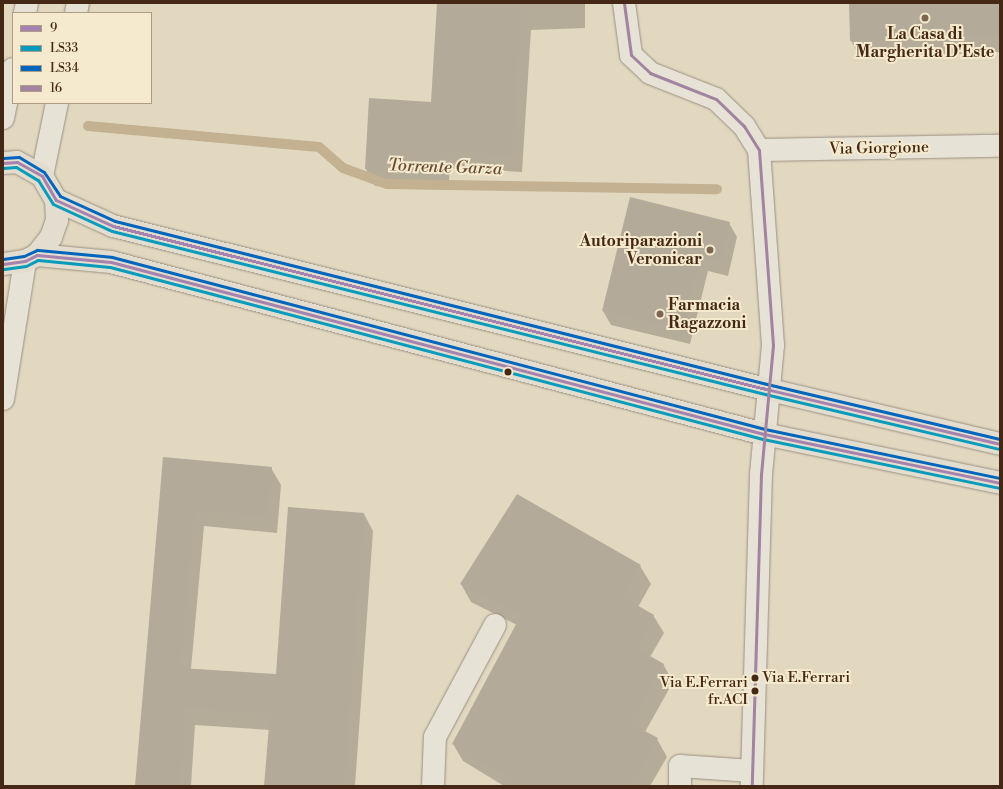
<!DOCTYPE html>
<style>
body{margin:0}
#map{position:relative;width:1003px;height:789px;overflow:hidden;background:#e2d8c0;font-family:"Libre Bodoni",serif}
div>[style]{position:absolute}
.shadow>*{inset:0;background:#0003}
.stream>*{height:10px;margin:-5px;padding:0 5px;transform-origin:5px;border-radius:5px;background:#c3b191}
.building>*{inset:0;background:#b3aa99}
.roads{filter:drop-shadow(0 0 1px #9a9081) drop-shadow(0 0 1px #9a9081)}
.minor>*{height:22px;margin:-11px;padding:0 11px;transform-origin:11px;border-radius:11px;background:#e7e2d6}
.major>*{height:22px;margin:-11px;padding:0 11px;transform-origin:11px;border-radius:11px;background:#e3ddcf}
.bus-1>*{height:3px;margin:-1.5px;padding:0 1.5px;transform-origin:1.5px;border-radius:1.5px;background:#a682ae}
.bus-2>*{height:3px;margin:-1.5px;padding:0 1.5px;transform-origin:1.5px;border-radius:1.5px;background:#079cbc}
.bus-3>*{height:3px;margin:-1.5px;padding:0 1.5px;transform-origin:1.5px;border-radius:1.5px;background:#0065bd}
.bus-4>*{height:3px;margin:-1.5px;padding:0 1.5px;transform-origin:1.5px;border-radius:1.5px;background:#a283a0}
.dots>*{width:11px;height:11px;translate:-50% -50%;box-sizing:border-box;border:2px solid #f5eacd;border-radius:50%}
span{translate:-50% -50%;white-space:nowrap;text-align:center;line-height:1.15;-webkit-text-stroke:4px #f5eacd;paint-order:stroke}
.bus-label{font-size:15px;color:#452716}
.left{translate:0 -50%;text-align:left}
.right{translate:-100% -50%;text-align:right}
.poi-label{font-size:16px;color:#452716;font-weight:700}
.street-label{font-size:16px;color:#452716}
.water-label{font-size:17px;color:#674b35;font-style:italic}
.frame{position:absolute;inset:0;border:4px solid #452716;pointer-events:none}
.legend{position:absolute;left:12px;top:12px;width:140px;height:92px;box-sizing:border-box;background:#f5eacd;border:1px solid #af9c84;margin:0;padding:5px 7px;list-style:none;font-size:12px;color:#452716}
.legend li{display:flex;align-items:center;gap:8px;height:20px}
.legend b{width:20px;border:1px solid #af9c84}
</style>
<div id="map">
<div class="shadow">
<div style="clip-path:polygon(438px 3px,585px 3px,585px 28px,531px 30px,522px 172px,450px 168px,448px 190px,375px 186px,366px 169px,432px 103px)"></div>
<div style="clip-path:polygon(850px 3px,1000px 3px,1000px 52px,861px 59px,851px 41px)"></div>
<div style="clip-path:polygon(729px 223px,737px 237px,728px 276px,708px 271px,690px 344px,611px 325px,603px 311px)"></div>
<div style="clip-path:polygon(164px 458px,271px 468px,281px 485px,277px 533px,204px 526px,191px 669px,277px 675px,364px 514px,373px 531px,355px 786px,265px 786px,270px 730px,195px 725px,191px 786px,136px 786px)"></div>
<div style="clip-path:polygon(640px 566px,651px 584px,638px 607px,653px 615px,664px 633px,650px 657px,663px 664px,673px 682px,645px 732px,657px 739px,667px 757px,650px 786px,504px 786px,463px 761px,453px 744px,517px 625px,471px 602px,461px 584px)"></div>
</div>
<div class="stream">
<div style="left:88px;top:126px;width:232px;rotate:5.2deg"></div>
<div style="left:319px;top:147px;width:32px;rotate:41deg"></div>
<div style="left:343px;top:168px;width:47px;rotate:20deg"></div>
<div style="left:387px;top:184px;width:330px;rotate:0.9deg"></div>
</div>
<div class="building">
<div style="clip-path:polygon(437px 3px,522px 3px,512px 155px,440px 151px,439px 173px,365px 169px,369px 98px,431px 102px)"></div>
<div style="clip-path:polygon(849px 3px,1000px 3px,1000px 34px,850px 41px)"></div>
<div style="clip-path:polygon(630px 197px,730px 222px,720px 262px,700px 258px,682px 330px,602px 311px)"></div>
<div style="clip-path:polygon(163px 457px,272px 467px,267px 516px,195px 510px,180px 668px,276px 674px,288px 507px,364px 513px,344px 786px,264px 786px,270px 714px,186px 708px,180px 786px,135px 786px)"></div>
<div style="clip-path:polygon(517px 494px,641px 565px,623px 597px,654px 615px,636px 648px,664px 664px,630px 723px,658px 738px,630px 786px,523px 786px,452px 744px,521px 615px,460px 584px)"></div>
</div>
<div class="roads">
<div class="minor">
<div style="left:624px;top:3px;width:52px;rotate:82.3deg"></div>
<div style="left:631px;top:55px;width:26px;rotate:43deg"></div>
<div style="left:650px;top:73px;width:71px;rotate:21.5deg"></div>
<div style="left:716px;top:99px;width:39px;rotate:44deg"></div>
<div style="left:744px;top:126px;width:28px;rotate:58deg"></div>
<div style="left:759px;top:150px;width:196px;rotate:85.9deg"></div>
<div style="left:773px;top:345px;width:130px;rotate:95.3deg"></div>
<div style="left:761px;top:474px;width:312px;rotate:91.7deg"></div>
<div style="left:25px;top:13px;width:10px;rotate:-79deg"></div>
<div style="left:76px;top:13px;width:10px;rotate:-79deg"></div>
<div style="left:3px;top:118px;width:50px;rotate:-78.5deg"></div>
<div style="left:759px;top:150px;width:241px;rotate:-1deg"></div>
<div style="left:42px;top:176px;width:75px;rotate:-78.4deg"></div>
<div style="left:3px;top:399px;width:140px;rotate:-80.9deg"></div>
<div style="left:433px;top:786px;width:49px;rotate:-87.7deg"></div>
<div style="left:435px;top:737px;width:127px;rotate:-61.8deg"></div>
<div style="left:680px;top:786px;width:20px;rotate:-90deg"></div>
<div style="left:680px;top:766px;width:72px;rotate:4deg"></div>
</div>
<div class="major">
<div style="left:3px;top:163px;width:14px;rotate:-4deg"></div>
<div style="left:17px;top:162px;width:29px;rotate:29deg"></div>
<div style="left:42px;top:176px;width:28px;rotate:60deg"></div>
<div style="left:56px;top:200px;width:20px;rotate:87deg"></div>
<div style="left:57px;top:220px;width:18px;rotate:109deg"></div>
<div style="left:51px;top:237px;width:23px;rotate:128deg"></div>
<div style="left:37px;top:255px;width:13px;rotate:153deg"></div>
<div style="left:25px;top:261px;width:22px;rotate:172deg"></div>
<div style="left:56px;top:200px;width:63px;rotate:24.5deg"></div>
<div style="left:113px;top:226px;width:677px;rotate:14.02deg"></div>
<div style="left:770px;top:390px;width:236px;rotate:13.2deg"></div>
<div style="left:37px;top:255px;width:74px;rotate:5.4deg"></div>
<div style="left:111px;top:262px;width:675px;rotate:14.76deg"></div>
<div style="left:764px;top:434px;width:241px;rotate:11.7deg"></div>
</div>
</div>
<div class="bus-1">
<div style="left:3px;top:163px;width:14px;rotate:-4deg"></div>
<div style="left:17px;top:162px;width:29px;rotate:29deg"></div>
<div style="left:42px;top:176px;width:28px;rotate:60deg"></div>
<div style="left:56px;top:200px;width:63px;rotate:24.5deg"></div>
<div style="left:113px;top:226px;width:677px;rotate:14.02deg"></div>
<div style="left:770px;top:390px;width:236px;rotate:13.2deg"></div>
<div style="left:3px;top:264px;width:22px;rotate:-8deg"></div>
<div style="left:25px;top:261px;width:13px;rotate:-27deg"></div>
<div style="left:37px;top:255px;width:74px;rotate:5.4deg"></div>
<div style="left:111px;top:262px;width:675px;rotate:14.76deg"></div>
<div style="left:764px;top:434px;width:241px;rotate:11.7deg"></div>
</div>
<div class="bus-2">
<div style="left:3px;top:168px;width:13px;rotate:-4deg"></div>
<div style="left:16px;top:167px;width:26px;rotate:31deg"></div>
<div style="left:38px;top:180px;width:28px;rotate:58deg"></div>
<div style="left:53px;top:204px;width:65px;rotate:24.6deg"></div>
<div style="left:112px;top:231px;width:677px;rotate:14.02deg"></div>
<div style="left:769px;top:395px;width:236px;rotate:13.2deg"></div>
<div style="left:4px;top:269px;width:22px;rotate:-8deg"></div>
<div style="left:26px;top:266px;width:13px;rotate:-27deg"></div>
<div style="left:38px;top:260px;width:72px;rotate:5.6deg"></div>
<div style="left:110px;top:267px;width:675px;rotate:14.76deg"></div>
<div style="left:763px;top:439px;width:241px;rotate:11.7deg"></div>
</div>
<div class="bus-3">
<div style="left:3px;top:158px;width:16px;rotate:-4deg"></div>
<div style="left:19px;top:157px;width:29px;rotate:31deg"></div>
<div style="left:44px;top:172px;width:29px;rotate:56deg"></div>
<div style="left:60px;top:196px;width:60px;rotate:24.4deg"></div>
<div style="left:115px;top:221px;width:676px;rotate:14.04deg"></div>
<div style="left:771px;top:385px;width:235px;rotate:13.3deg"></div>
<div style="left:3px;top:259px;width:21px;rotate:-8deg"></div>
<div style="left:24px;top:256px;width:14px;rotate:-25deg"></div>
<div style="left:37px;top:250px;width:75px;rotate:5.3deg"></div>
<div style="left:112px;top:257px;width:675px;rotate:14.76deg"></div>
<div style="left:765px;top:429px;width:240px;rotate:11.8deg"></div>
</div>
<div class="bus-4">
<div style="left:624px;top:3px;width:52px;rotate:82.3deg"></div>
<div style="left:631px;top:55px;width:26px;rotate:43deg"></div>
<div style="left:650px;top:73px;width:71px;rotate:21.5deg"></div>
<div style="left:716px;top:99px;width:39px;rotate:44deg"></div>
<div style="left:744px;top:126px;width:28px;rotate:58deg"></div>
<div style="left:759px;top:150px;width:196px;rotate:85.9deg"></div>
<div style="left:773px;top:345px;width:130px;rotate:95.3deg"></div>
<div style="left:761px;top:474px;width:312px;rotate:91.7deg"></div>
</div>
<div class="dots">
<div style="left:925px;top:18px;background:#7c6552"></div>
<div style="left:710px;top:250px;background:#7c6552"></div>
<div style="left:660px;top:314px;background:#7c6552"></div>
<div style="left:508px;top:372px;background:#452716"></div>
<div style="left:755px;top:678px;background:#452716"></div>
<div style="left:755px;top:691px;background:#452716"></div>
</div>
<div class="bus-label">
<span class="left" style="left:762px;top:678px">Via E.Ferrari</span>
<span class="right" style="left:748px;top:691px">Via E.Ferrari<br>fr.ACI</span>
</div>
<div class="poi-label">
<span style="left:925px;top:43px">La Casa di<br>Margherita D'Este</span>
<span class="right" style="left:702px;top:250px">Autoriparazioni<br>Veronicar</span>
<span class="left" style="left:668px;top:314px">Farmacia<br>Ragazzoni</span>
</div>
<div class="street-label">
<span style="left:879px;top:148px;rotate:-1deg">Via Giorgione</span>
</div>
<div class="water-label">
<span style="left:445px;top:168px;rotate:2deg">Torrente Garza</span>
</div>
<div class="frame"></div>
<ul class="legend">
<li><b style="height:5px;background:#a682ae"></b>9</li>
<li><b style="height:5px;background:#079cbc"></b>LS33</li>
<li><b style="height:5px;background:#0065bd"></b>LS34</li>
<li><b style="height:5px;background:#a283a0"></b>16</li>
</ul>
</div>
